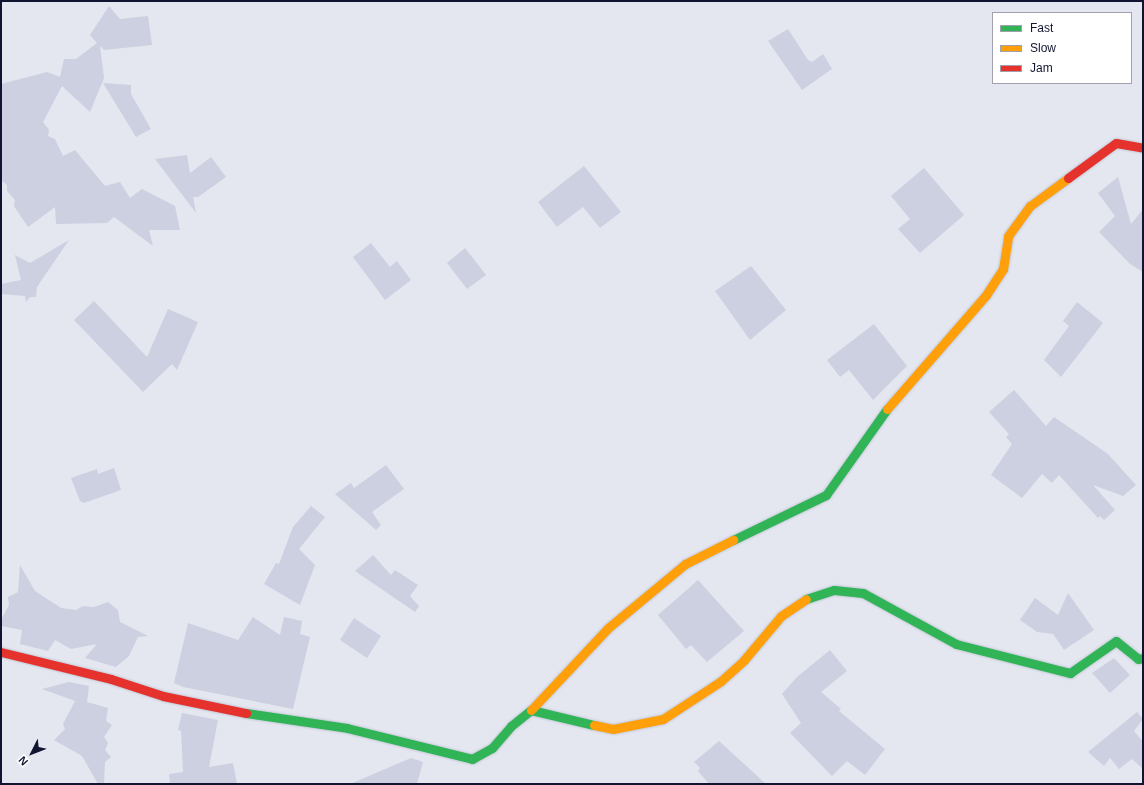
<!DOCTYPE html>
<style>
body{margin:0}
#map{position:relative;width:1144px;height:785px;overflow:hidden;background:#e4e7ef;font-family:Arial,sans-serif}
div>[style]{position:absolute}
.building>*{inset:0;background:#ccd0e1}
.roads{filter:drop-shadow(0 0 1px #c2c7d8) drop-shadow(0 0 1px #c2c7d8)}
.fast>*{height:9px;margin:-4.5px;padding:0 4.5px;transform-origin:4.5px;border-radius:4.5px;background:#30b455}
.slow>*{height:9px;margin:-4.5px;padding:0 4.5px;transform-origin:4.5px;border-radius:4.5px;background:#ff9f0a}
.jam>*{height:9px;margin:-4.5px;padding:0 4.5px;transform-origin:4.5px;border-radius:4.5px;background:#e5322d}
span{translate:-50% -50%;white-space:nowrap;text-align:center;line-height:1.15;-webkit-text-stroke:3px #fff;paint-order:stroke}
.frame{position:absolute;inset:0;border:2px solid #121531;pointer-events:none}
.legend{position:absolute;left:992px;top:12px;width:140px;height:72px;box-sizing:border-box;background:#fff;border:1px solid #a0a1ad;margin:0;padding:5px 7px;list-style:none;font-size:12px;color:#121531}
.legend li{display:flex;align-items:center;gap:8px;height:20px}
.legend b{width:20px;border:1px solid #a0a1ad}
.north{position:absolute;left:12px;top:733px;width:40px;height:40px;-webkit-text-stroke:3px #fff;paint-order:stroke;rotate:228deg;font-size:11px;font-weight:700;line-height:16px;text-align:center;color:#121531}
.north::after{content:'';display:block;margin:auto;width:14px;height:18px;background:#121531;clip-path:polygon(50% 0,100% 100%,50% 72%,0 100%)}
</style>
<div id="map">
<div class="building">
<div style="clip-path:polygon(109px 6px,120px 19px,148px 16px,152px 45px,104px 50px,100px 46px,104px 78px,90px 112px,62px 86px,43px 122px,49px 130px,48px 136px,55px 139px,63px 156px,75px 150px,105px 186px,120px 182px,130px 198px,142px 189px,175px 206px,180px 230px,149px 230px,153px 246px,114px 217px,107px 223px,56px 224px,55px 207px,28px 227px,14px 206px,15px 200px,7px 191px,7px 185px,1px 180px,1px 84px,47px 72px,60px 77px,64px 59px,76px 59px,97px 43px,90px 35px)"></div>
<div style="clip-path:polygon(788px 29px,808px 60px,812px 62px,823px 54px,832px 69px,802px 90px,768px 41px)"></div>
<div style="clip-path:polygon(103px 83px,131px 85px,131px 94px,151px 129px,136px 137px)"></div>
<div style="clip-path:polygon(187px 155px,190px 173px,211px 157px,226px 177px,198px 197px,193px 197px,196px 213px,155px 159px)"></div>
<div style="clip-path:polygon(584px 166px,621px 212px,600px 228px,583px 207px,557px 227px,538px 202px)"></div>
<div style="clip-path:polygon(924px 168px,964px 215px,920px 253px,898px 229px,910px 219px,891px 196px)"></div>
<div style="clip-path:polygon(1118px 177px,1131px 224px,1143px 209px,1143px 272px,1130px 264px,1099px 232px,1115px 216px,1098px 193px)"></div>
<div style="clip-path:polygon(69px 240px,37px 287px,36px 297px,30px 297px,26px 302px,25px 296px,1px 294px,1px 284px,21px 280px,15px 255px,30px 263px)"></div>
<div style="clip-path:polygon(371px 243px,390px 267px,397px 261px,411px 280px,385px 300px,353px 257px)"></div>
<div style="clip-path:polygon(465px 248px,486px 275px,467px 289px,447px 263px)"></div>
<div style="clip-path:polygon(751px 266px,786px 310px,750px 340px,715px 291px)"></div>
<div style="clip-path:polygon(94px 301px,147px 357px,168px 309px,198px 322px,177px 370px,172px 364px,143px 392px,74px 320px)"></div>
<div style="clip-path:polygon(1077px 302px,1103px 323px,1061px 377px,1044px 360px,1069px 326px,1063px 321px)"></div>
<div style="clip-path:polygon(874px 324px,907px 366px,873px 400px,849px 370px,840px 377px,827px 360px)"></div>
<div style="clip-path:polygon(1014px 390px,1046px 426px,1054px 417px,1108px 454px,1136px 485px,1123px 496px,1093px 485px,1115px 510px,1104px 520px,1100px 516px,1098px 518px,1059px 475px,1052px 483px,1042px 474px,1022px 498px,991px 475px,1012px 444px,1006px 437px,1009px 434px,989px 412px)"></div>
<div style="clip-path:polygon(386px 465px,404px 489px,372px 512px,381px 525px,376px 530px,335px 494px,351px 483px,354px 488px)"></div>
<div style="clip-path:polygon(114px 468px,121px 490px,84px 503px,80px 501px,71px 478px,97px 469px,98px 474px)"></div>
<div style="clip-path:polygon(311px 506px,325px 517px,299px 549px,315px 565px,300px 605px,264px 584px,276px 563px,279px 564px,293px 527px)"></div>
<div style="clip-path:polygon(373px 555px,391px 575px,395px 570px,418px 585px,410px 596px,419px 606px,415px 612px,355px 571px)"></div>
<div style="clip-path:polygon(20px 565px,35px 591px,61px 608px,76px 610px,83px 606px,94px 607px,108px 602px,118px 610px,120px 622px,148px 636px,138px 637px,129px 656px,116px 667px,85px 658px,97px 644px,71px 649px,55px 640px,48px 651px,20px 644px,22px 630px,1px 626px,1px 620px,9px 605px,8px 597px,18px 592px)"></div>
<div style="clip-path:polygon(698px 580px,744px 631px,707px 662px,691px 645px,686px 649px,658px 615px)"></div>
<div style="clip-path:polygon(1068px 593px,1094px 630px,1064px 650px,1053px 634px,1037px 632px,1020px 620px,1035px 598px,1058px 615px)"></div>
<div style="clip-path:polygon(253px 617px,280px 635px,284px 617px,302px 621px,300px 634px,310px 637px,293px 709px,183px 687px,174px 683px,188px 623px,238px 640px)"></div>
<div style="clip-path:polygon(354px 618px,381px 636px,367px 658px,340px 640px)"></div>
<div style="clip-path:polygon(830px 650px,847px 671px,821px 692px,841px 709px,839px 711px,885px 749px,865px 775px,847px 761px,832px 776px,790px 733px,801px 723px,782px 694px,797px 677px)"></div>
<div style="clip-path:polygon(1114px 658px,1130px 675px,1110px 693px,1092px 673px)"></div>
<div style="clip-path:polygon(69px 682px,89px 686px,87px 702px,108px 708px,106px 721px,112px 725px,104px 737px,108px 743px,105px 750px,111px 757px,105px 762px,104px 784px,98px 784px,82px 756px,54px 740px,65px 729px,63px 724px,75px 701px,42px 689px)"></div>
<div style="clip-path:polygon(1137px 712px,1143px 719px,1134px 731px,1143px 742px,1143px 769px,1132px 759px,1119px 769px,1110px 758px,1104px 766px,1088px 752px)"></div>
<div style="clip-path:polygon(182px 713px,218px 720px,209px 767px,233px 763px,237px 784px,170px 784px,169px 774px,183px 772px,181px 731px,178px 730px)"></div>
<div style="clip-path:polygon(719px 741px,766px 784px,709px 784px,698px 771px,700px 768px,694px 762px)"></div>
<div style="clip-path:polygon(411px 758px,423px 762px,417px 784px,350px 784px)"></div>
</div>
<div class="roads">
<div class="fast">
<div style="left:733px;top:540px;width:103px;rotate:-25.8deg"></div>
<div style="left:826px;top:495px;width:105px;rotate:-54.7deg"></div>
<div style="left:806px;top:599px;width:29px;rotate:-18deg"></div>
<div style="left:834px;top:590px;width:29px;rotate:6deg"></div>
<div style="left:863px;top:593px;width:106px;rotate:28.7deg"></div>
<div style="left:956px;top:644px;width:118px;rotate:14.3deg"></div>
<div style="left:1070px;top:673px;width:56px;rotate:-34.8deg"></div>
<div style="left:1116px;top:641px;width:28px;rotate:39deg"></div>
<div style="left:1138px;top:659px;width:5px;rotate:-11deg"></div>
<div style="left:246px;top:713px;width:102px;rotate:8.4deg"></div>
<div style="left:347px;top:728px;width:129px;rotate:13.9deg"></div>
<div style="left:472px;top:759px;width:23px;rotate:-29deg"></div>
<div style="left:492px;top:748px;width:29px;rotate:-49deg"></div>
<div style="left:511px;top:726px;width:26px;rotate:-39deg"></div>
<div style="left:531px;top:710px;width:65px;rotate:13.4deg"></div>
</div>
<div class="slow">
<div style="left:887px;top:409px;width:151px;rotate:-49deg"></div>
<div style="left:986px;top:295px;width:31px;rotate:-57deg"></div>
<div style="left:1003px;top:269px;width:33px;rotate:-81deg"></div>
<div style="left:1008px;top:236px;width:37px;rotate:-54deg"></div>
<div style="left:1030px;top:206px;width:47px;rotate:-36.4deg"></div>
<div style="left:531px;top:710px;width:112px;rotate:-46.8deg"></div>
<div style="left:608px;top:628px;width:100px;rotate:-39.7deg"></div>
<div style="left:685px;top:564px;width:54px;rotate:-26.6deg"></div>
<div style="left:594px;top:725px;width:19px;rotate:12deg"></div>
<div style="left:613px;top:729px;width:51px;rotate:-11.3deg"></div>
<div style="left:663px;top:719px;width:69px;rotate:-33.2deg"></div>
<div style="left:721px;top:681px;width:31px;rotate:-42deg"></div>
<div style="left:744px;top:660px;width:57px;rotate:-49.9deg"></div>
<div style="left:781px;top:616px;width:30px;rotate:-34deg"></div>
</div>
<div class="jam">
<div style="left:1068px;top:178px;width:59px;rotate:-36.1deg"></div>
<div style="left:1116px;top:143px;width:27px;rotate:10deg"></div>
<div style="left:1px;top:652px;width:113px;rotate:13.8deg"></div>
<div style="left:111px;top:679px;width:55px;rotate:18.1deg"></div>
<div style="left:163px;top:696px;width:85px;rotate:11.6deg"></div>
</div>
</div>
<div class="frame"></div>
<ul class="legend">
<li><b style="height:5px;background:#30b455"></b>Fast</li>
<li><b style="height:5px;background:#ff9f0a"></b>Slow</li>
<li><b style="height:5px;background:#e5322d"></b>Jam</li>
</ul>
<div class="north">N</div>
</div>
